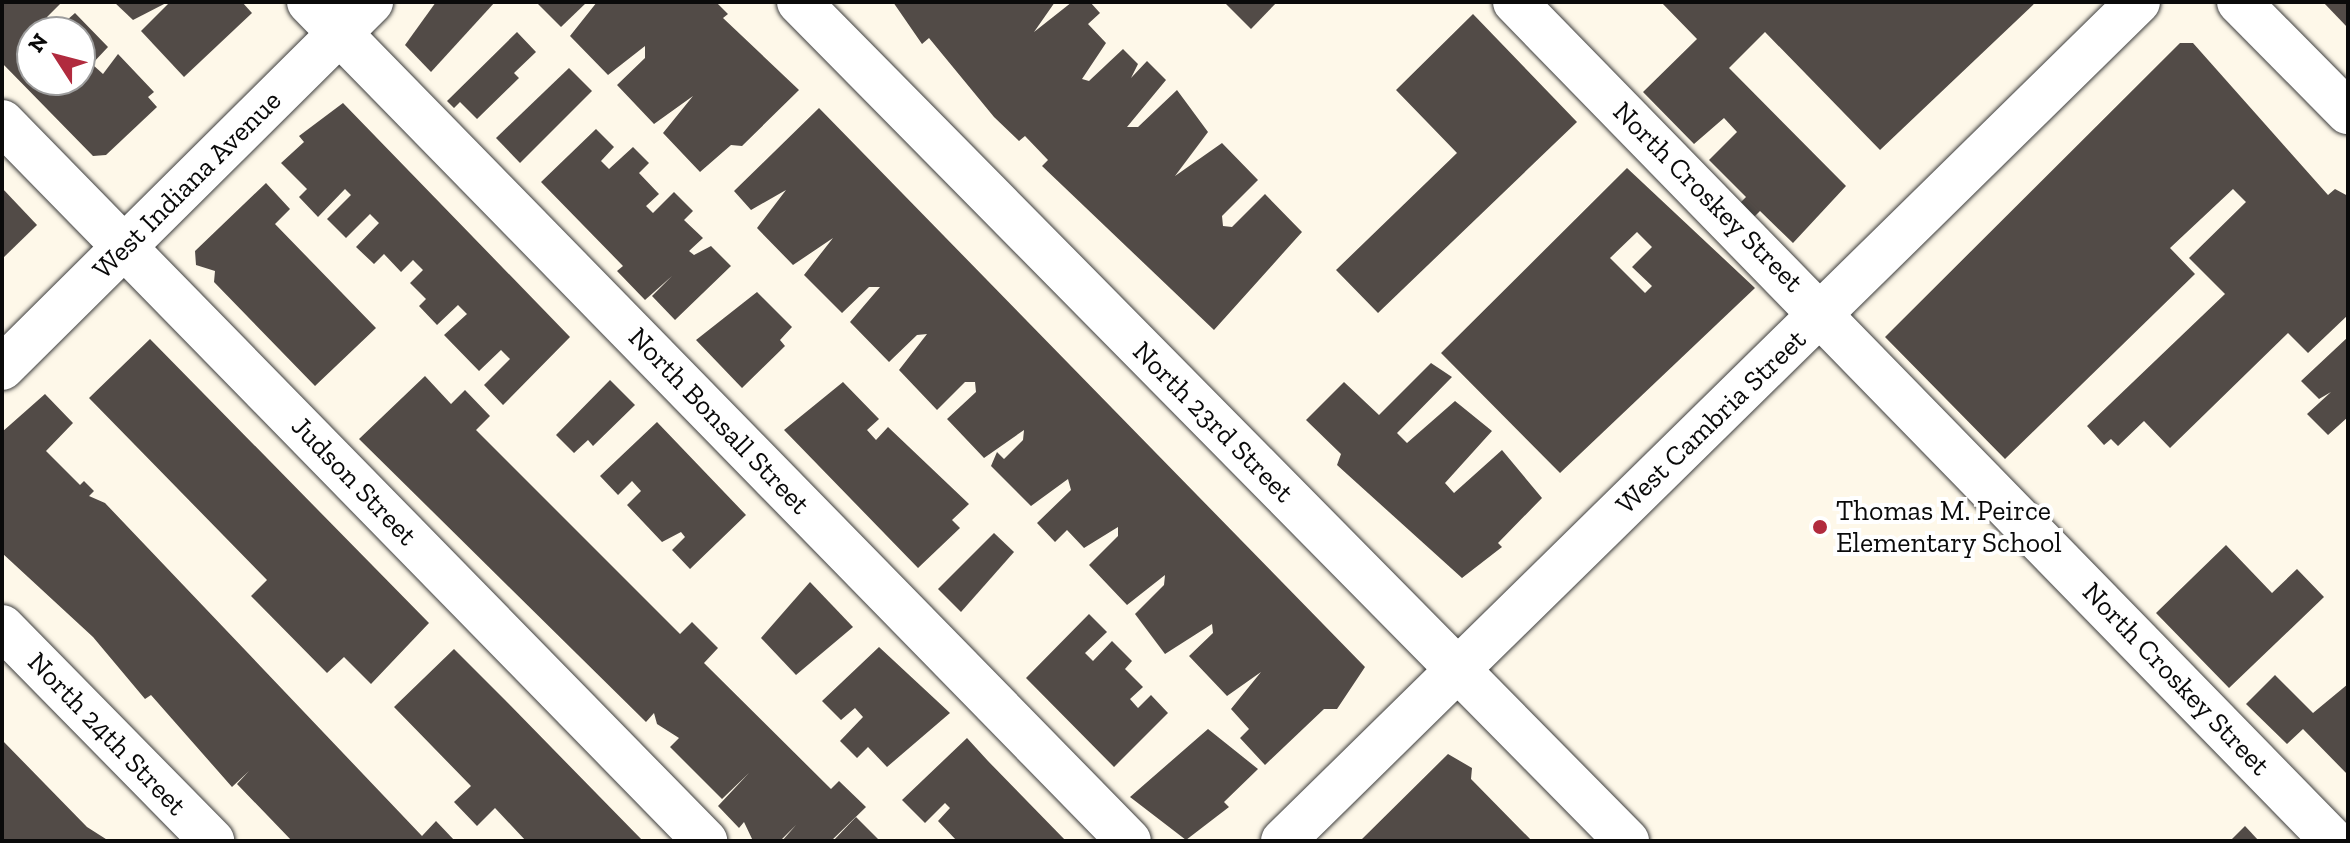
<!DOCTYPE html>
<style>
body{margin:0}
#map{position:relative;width:2350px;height:843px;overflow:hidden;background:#fef8e9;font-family:"Zilla Slab",serif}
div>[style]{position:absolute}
.building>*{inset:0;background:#524b47}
.roads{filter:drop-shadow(0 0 2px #3d3d3d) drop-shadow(0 0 2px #3d3d3d)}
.street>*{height:44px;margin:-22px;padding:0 22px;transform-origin:22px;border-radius:22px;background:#fff}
.dots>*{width:22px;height:22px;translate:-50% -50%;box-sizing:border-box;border:4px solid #fff;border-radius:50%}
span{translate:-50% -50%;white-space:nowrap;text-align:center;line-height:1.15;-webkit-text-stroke:8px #fff;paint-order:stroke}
.street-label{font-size:28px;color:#0a0a0a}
.poi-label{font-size:28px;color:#0a0a0a}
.left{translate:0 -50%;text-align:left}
.frame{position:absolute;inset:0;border:4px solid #0a0a0a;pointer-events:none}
.north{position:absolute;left:16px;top:16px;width:80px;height:80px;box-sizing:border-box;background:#fff;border:2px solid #9d9d9d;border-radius:50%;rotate:306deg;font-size:22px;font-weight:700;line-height:32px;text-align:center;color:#0a0a0a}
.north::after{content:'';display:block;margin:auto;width:28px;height:36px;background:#b12b3e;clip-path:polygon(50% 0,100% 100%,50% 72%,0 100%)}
</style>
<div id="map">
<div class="building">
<div style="clip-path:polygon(evenodd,2px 2px,62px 2px,47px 17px,58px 28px,75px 13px,108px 47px,92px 64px,103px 74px,118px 54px,154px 92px,148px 97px,157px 107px,106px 155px,93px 156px,2px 63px,2px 2px,32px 32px,80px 32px,80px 80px,32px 80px,32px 32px)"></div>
<div style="clip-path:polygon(114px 2px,168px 2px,133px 20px)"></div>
<div style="clip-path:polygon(170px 2px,242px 2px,252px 13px,184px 77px,141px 31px)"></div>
<div style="clip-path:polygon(436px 2px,495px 2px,431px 72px,405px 45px)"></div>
<div style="clip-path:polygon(536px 2px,587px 2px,561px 27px)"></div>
<div style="clip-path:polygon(597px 2px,716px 2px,728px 14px,723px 18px,799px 90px,742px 146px,731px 145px,700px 172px,663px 133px,693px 96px,654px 124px,617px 85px,645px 58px,645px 46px,608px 75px,570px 36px)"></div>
<div style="clip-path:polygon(893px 2px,1055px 2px,1034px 32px,1072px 2px,1090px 2px,1100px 13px,1088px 24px,1106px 43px,1082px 79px,1089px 81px,1123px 49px,1138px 64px,1131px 78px,1147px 61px,1166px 80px,1127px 127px,1138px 127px,1177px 90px,1208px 132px,1175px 176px,1222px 143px,1258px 180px,1222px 216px,1223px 226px,1232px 227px,1265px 194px,1302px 232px,1214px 330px,1042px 166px,1048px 160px,1025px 136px,1019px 141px,994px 117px,929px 38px,922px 44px)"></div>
<div style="clip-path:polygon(1224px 2px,1277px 2px,1251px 29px)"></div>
<div style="clip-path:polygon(1661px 2px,2036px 2px,1880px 150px,1765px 32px,1729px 68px,1846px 186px,1793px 243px,1760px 211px,1753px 218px,1739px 204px,1746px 197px,1709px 160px,1737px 132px,1724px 118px,1694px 144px,1643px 92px,1697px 39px)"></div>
<div style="clip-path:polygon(2323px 2px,2348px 2px,2348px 28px)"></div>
<div style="clip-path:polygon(1473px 14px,1577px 122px,1378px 313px,1336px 270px,1457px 153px,1396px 90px)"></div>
<div style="clip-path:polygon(517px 32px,536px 52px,514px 73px,519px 78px,477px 119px,460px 102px,454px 108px,447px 101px)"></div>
<div style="clip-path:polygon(2180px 43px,2193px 43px,2328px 195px,2335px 189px,2348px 196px,2348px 315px,2308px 353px,2288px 333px,2170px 448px,2144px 421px,2118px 446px,2111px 439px,2104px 445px,2087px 426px,2225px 294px,2189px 258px,2246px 202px,2233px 189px,2170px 248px,2195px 274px,2005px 459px,1885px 337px)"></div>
<div style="clip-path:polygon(569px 68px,592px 91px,520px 163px,496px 138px)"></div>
<div style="clip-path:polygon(343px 103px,570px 337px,503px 405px,484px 385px,510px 359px,501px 350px,479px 371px,444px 335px,467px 314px,458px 305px,437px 325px,419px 306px,426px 299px,410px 283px,423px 270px,413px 260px,401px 272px,384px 254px,374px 264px,356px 247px,379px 223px,370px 214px,346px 238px,327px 219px,351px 195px,345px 189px,318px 217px,299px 197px,307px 189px,281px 163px,304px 142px,299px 136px)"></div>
<div style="clip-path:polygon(819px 108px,1365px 667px,1337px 709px,1324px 709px,1265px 765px,1240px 738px,1249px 729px,1231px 709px,1261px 672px,1227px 696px,1189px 656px,1213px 633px,1212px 624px,1165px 654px,1135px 614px,1164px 585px,1165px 575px,1127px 605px,1089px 565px,1118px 536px,1118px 527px,1084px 548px,1067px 530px,1055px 542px,1037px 523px,1071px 490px,1068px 479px,1031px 506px,991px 466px,997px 452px,1004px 459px,1023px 440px,1024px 430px,984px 458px,947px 419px,976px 392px,975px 382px,965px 382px,937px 410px,899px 370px,927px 334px,917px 335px,889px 362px,850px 322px,880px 287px,869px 287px,842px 313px,804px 275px,833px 238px,793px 265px,757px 228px,786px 190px,751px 210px,734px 191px)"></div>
<div style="clip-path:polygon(596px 129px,614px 147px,601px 161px,609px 169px,633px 147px,649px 163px,639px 173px,659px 194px,646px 206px,653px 213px,674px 192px,693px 211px,684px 220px,703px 238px,689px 251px,694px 255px,711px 246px,731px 266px,675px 320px,652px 296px,672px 276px,645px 300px,617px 271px,623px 266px,541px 182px)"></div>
<div style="clip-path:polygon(evenodd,1627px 168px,1755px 288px,1560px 473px,1441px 353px,1627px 168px,1637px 232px,1652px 247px,1632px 267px,1652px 286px,1645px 293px,1610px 258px,1637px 232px)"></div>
<div style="clip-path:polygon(266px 183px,290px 209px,275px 224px,376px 328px,315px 386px,214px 282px,215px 271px,196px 265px,195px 251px)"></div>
<div style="clip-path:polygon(2px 188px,37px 225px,2px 259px)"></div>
<div style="clip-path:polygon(757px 292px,792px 327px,780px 340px,785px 346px,742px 388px,696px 340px)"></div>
<div style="clip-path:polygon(2348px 337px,2348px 417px,2328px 435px,2307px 414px,2331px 392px,2319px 399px,2301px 381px)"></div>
<div style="clip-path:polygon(150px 339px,429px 623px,371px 684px,344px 657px,327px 673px,251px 596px,267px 580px,89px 398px)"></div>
<div style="clip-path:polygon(1431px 363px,1452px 377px,1397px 433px,1407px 443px,1455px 401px,1492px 431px,1445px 483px,1454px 493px,1502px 450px,1542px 498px,1498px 543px,1502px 547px,1462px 578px,1337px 465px,1341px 454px,1306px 420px,1344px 382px,1379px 415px)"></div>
<div style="clip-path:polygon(425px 376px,451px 404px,465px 390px,490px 416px,476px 430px,680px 634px,692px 622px,718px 648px,704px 663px,831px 789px,839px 781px,866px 807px,831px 841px,782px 841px,796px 825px,780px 841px,753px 841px,744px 822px,739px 828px,718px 806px,749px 773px,722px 799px,670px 747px,679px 738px,657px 724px,654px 713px,646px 722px,359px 439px)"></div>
<div style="clip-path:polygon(610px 380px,635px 405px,593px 446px,588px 440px,574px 453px,556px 435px)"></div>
<div style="clip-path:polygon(843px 382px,879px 419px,867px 430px,876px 440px,888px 427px,969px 504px,952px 520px,960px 528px,918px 568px,784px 430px)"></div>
<div style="clip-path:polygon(45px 394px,73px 423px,46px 451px,80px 485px,84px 481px,94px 491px,89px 496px,105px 503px,422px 836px,436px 821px,455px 841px,292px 841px,237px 784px,249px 771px,232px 787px,151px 695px,145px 699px,93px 637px,2px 553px,2px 432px)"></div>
<div style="clip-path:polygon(657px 422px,746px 515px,690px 569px,672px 550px,685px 537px,681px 532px,662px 542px,627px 505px,641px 491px,632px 481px,618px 495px,600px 476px)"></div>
<div style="clip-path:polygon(994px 533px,1014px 552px,961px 612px,938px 589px)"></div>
<div style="clip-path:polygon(2226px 545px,2272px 593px,2297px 569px,2324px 597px,2229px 688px,2156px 613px)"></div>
<div style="clip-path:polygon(810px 582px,853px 627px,796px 675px,761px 638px)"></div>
<div style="clip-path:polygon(1089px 614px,1107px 632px,1085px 653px,1093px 661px,1112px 641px,1132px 661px,1125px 669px,1143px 687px,1130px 699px,1138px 708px,1151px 695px,1168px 713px,1114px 767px,1026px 678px)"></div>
<div style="clip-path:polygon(879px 647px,950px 713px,887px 767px,868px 747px,857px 758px,840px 741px,863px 717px,855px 708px,841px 720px,822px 701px)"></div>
<div style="clip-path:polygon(454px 649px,505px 700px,643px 841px,526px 841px,495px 808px,477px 826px,454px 802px,471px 786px,394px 707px)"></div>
<div style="clip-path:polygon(2275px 675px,2313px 713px,2348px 684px,2348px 775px,2303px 729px,2287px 744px,2246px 704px)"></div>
<div style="clip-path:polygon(1208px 729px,1258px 769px,1224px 802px,1229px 807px,1186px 840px,1130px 797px)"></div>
<div style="clip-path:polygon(967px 738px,988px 761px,1066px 841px,957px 841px,938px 821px,950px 808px,945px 803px,925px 823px,902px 800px)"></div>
<div style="clip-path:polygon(2px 740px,87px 827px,109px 841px,2px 841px)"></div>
<div style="clip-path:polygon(1448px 754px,1472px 768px,1471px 779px,1532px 841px,1360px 841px)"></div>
<div style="clip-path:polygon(856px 817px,880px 841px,833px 841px)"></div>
<div style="clip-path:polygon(2245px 826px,2259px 841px,2230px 841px)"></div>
</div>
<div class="roads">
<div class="street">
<div style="left:309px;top:2px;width:1173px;rotate:45.66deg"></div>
<div style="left:799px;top:2px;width:1179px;rotate:45.38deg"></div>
<div style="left:1515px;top:2px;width:1172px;rotate:45.73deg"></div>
<div style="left:2239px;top:2px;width:155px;rotate:45.3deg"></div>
<div style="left:2px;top:122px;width:1006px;rotate:45.64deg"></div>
<div style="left:2px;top:368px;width:520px;rotate:-44.77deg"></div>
<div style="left:2px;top:627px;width:300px;rotate:45.5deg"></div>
<div style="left:1283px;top:841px;width:1198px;rotate:-44.46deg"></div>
</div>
</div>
<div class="dots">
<div style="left:1820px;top:527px;background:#b12b3e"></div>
</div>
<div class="street-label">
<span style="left:187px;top:185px;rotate:-45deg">West Indiana Avenue</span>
<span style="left:1708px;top:197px;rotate:45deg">North Croskey Street</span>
<span style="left:719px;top:421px;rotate:46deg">North Bonsall Street</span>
<span style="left:1213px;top:422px;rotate:45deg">North 23rd Street</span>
<span style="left:1711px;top:422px;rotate:-44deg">West Cambria Street</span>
<span style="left:354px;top:481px;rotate:46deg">Judson Street</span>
<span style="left:2176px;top:679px;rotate:46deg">North Croskey Street</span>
<span style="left:107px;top:734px;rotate:46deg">North 24th Street</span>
</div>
<div class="poi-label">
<span class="left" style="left:1836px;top:527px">Thomas M. Peirce<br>Elementary School</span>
</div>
<div class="frame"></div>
<div class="north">N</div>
</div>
